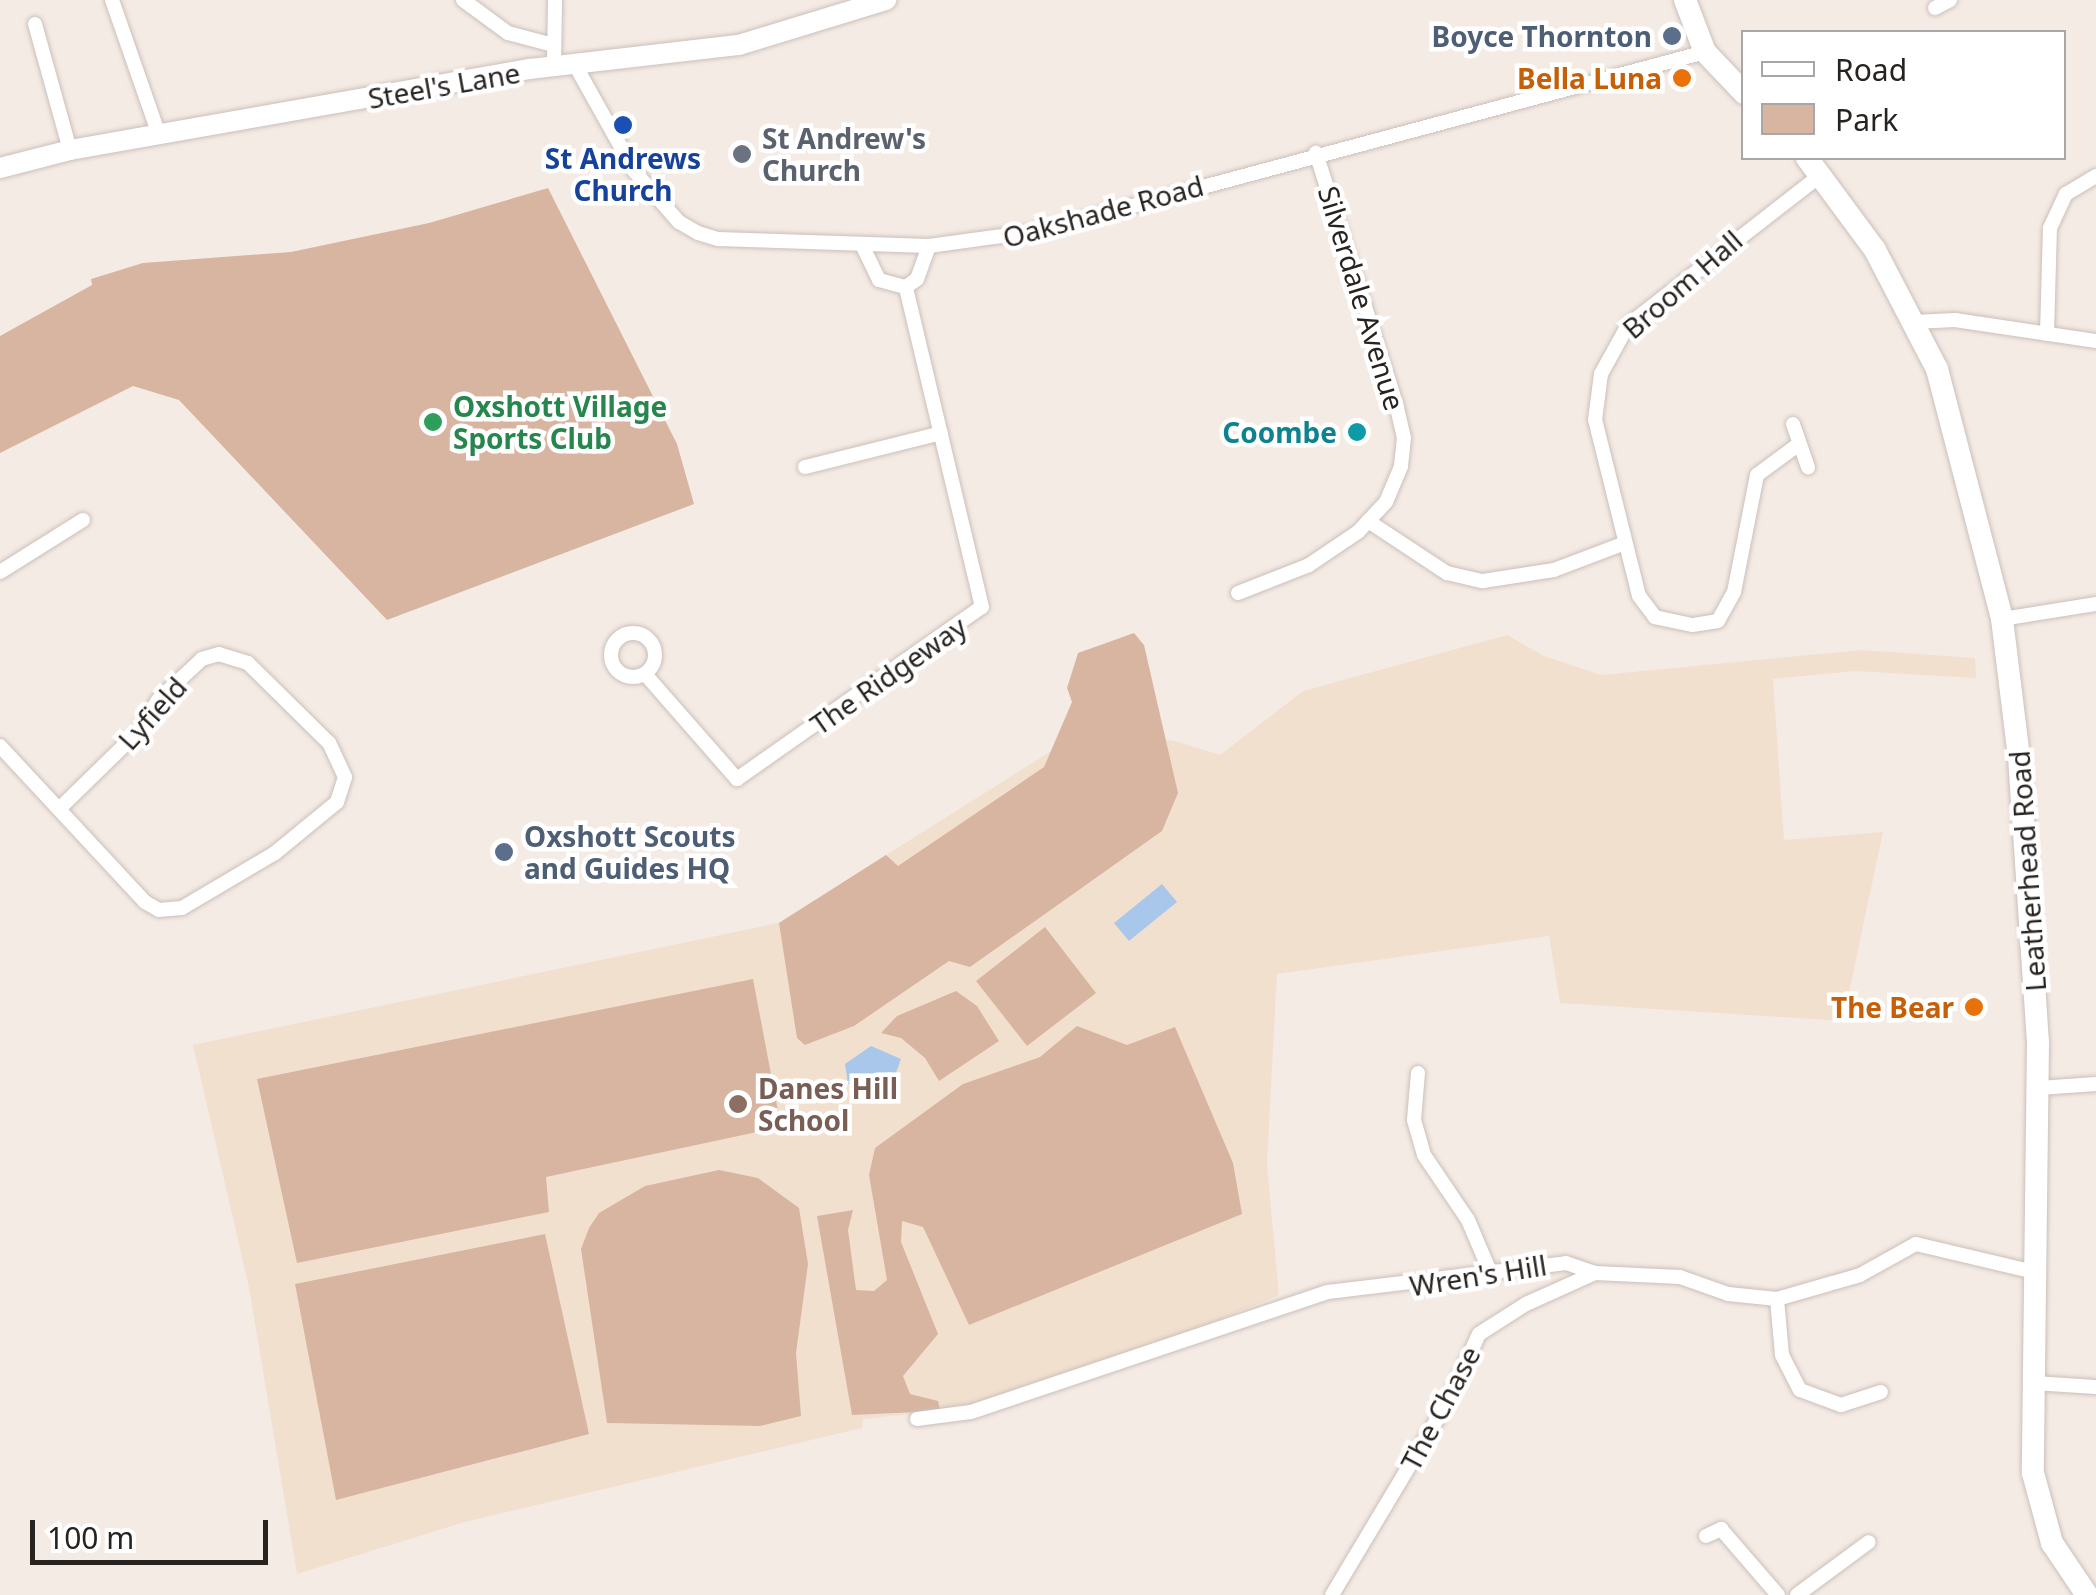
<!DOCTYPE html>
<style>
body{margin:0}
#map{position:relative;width:2096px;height:1595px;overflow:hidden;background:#f5ebe5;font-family:"Noto Sans",sans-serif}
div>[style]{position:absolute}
.education>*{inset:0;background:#f2e0cf}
.green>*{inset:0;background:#d8b5a0}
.water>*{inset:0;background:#a8c7ea}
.roads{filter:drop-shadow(0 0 2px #cac0ba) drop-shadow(0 0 2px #cac0ba)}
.street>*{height:14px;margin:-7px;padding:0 7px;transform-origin:7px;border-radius:7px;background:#fff}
.street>.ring{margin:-7px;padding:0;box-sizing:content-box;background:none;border:14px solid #fff;border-radius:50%}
.secondary>*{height:20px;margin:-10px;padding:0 10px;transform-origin:10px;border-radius:10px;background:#fff}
.primary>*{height:22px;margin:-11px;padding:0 11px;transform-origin:11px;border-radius:11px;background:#fff}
.dots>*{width:28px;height:28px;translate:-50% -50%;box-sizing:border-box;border:5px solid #fff;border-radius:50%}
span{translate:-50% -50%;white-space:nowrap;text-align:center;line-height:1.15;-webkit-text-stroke:9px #fff;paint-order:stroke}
.service-label{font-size:28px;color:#4e5e75;font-weight:700}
.right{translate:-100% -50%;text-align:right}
.left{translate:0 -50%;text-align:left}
.food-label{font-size:28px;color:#c56008;font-weight:700}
.street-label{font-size:28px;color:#272321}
.worship-label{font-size:28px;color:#5b616d;font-weight:700}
.transit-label{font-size:28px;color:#164399;font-weight:700}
.leisure-label{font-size:28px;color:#27864d;font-weight:700}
.culture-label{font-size:28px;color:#0d838f;font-weight:700}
.education-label{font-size:28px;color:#785e54;font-weight:700}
.legend{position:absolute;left:1741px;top:30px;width:325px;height:130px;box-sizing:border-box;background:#fff;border:2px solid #a9a7a6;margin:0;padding:12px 18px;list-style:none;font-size:30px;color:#272321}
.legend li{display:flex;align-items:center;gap:20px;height:50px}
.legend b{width:50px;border:2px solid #a9a7a6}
.scale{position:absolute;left:30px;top:1520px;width:238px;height:45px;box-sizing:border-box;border:5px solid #272321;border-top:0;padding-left:12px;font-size:30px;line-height:35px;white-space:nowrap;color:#272321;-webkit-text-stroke:8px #fff;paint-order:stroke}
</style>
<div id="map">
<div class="education">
<div style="clip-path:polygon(1507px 635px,1544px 656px,1601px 675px,1862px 650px,1975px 658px,1976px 678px,1855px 671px,1773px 679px,1784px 840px,1883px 832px,1843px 1021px,1560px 1003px,1549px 936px,1277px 974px,1267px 1164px,1279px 1295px,1155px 1346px,960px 1409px,863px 1419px,862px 1428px,465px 1522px,297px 1574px,249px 1288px,193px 1045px,778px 923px,1083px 731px,1175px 741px,1220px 755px,1303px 691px)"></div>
</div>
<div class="green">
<div style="clip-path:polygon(548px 188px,677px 444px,694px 504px,387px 620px,179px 400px,133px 386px,0 453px,0 336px,92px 285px,91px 279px,143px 263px,291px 252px,429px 223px)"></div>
<div style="clip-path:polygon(1134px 633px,1144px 645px,1178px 793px,1162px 831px,970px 967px,949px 961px,854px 1026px,805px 1045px,797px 1038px,779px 923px,886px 855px,898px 866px,1044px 767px,1072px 702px,1067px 688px,1078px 653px)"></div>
<div style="clip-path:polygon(1045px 927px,1096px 993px,1027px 1046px,976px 981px)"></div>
<div style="clip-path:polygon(753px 979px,781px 1127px,546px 1177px,549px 1212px,297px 1263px,257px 1079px)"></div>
<div style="clip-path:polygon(956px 991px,977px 1006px,999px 1041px,939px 1081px,925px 1058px,901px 1038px,881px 1033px,897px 1016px)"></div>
<div style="clip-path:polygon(1077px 1026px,1127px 1045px,1175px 1027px,1233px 1163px,1242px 1214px,969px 1325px,923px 1227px,902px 1221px,901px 1242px,938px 1334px,903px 1376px,910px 1394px,938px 1401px,940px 1411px,852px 1415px,817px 1216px,853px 1210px,848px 1230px,856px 1290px,874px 1291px,887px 1280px,869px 1175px,875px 1148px,963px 1084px,1040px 1057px)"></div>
<div style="clip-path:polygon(719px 1170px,758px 1178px,799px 1208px,808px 1264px,796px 1353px,801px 1416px,760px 1426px,607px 1423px,581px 1249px,589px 1228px,599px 1213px,645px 1186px)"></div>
<div style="clip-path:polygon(545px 1234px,589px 1434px,336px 1500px,295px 1284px)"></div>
</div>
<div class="water">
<div style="clip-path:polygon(1162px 884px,1177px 902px,1129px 941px,1114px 923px)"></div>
<div style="clip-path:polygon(871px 1046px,901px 1059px,891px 1086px,848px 1084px,845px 1064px)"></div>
</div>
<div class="roads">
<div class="street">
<div style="left:112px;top:0;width:143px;rotate:70.8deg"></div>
<div style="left:463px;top:0;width:56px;rotate:36.3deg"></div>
<div style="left:508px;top:33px;width:43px;rotate:14.7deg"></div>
<div style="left:1935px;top:8px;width:17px;rotate:-28deg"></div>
<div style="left:35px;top:24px;width:131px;rotate:74.5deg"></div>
<div style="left:574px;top:63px;width:125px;rotate:60.8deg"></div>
<div style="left:635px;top:172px;width:67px;rotate:48.7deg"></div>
<div style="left:679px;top:222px;width:22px;rotate:30deg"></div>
<div style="left:698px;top:233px;width:21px;rotate:17deg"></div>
<div style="left:718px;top:239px;width:211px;rotate:1.9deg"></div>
<div style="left:929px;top:246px;width:111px;rotate:-7.8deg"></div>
<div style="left:1039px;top:231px;width:690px;rotate:-15.04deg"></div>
<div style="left:554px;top:66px;width:66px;rotate:-89.1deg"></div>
<div style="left:862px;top:245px;width:39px;rotate:64deg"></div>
<div style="left:879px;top:280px;width:28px;rotate:15deg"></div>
<div style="left:906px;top:287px;width:14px;rotate:-36deg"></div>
<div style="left:917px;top:279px;width:35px;rotate:-70deg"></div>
<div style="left:1914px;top:322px;width:41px;rotate:-2.8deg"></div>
<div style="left:1955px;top:320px;width:143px;rotate:8.5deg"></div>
<div style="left:2047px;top:334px;width:106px;rotate:-88.4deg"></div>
<div style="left:2050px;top:228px;width:38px;rotate:-65deg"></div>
<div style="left:2066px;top:194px;width:35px;rotate:-31deg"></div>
<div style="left:1793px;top:424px;width:46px;rotate:70.8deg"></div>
<div style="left:1799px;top:444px;width:52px;rotate:143.6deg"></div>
<div style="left:1757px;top:475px;width:119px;rotate:101.1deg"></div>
<div style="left:1734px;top:592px;width:33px;rotate:119deg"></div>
<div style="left:1718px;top:621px;width:26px;rotate:171deg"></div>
<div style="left:1692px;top:625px;width:38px;rotate:-168deg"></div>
<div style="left:1655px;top:617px;width:26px;rotate:-127deg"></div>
<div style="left:1639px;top:596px;width:181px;rotate:-104deg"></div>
<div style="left:1595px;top:420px;width:46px;rotate:-82.6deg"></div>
<div style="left:1601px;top:374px;width:56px;rotate:-61.1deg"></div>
<div style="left:1628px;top:325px;width:244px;rotate:-37.9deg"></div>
<div style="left:805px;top:467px;width:140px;rotate:-14deg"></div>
<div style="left:1368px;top:521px;width:95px;rotate:33.4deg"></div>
<div style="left:1447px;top:573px;width:37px;rotate:13deg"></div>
<div style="left:1483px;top:581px;width:72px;rotate:-8.8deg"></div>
<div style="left:1554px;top:570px;width:76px;rotate:-20.8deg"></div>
<div style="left:0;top:572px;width:98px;rotate:-32.1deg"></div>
<div style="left:1238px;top:593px;width:76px;rotate:-21.5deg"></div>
<div style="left:1309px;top:565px;width:59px;rotate:-34deg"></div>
<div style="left:1358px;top:532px;width:41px;rotate:-47deg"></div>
<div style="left:1386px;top:502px;width:39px;rotate:-67deg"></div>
<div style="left:1401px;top:466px;width:28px;rotate:-84deg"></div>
<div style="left:1404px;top:438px;width:32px;rotate:-103deg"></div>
<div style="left:1397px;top:407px;width:267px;rotate:-107.7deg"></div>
<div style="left:2002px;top:619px;width:95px;rotate:-9.1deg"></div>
<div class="ring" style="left:611px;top:633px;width:30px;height:30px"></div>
<div style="left:645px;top:674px;width:140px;rotate:48.8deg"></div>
<div style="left:737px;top:779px;width:299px;rotate:-35.1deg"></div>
<div style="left:982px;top:607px;width:329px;rotate:-103.4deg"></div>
<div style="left:0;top:746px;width:213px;rotate:47.1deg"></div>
<div style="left:145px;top:902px;width:16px;rotate:30deg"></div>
<div style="left:159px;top:910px;width:23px;rotate:-5deg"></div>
<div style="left:182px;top:908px;width:108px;rotate:-30.6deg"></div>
<div style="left:275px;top:853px;width:80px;rotate:-39.4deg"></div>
<div style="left:337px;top:802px;width:26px;rotate:-72deg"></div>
<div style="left:345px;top:777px;width:38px;rotate:-115deg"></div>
<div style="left:329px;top:743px;width:114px;rotate:-135.4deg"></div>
<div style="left:248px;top:663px;width:30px;rotate:-163deg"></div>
<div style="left:219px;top:654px;width:18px;rotate:164deg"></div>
<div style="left:202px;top:659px;width:60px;rotate:137deg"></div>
<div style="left:158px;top:700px;width:35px;rotate:121deg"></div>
<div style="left:140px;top:730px;width:113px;rotate:135.7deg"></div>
<div style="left:1418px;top:1073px;width:47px;rotate:94.9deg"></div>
<div style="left:1414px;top:1120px;width:36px;rotate:74deg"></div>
<div style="left:1424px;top:1155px;width:78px;rotate:55.9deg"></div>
<div style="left:1468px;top:1220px;width:59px;rotate:66.9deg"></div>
<div style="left:2039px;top:1088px;width:57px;rotate:-4deg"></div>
<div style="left:1777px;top:1299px;width:56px;rotate:84.9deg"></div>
<div style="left:1782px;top:1355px;width:39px;rotate:63deg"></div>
<div style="left:1800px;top:1390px;width:44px;rotate:20.1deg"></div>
<div style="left:1841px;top:1405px;width:42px;rotate:-18deg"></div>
<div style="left:2033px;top:1383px;width:63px;rotate:3.6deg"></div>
<div style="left:917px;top:1419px;width:54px;rotate:-7.4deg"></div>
<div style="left:971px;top:1412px;width:377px;rotate:-18.6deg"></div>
<div style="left:1328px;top:1292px;width:240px;rotate:-6.9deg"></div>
<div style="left:1566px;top:1263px;width:31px;rotate:19deg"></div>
<div style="left:1595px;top:1273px;width:85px;rotate:2.7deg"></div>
<div style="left:1680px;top:1277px;width:51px;rotate:19.5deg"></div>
<div style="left:1728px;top:1294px;width:49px;rotate:5.8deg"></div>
<div style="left:1777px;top:1299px;width:86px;rotate:-16.1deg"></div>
<div style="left:1860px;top:1275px;width:64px;rotate:-29deg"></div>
<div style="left:1916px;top:1244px;width:126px;rotate:13.3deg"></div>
<div style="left:1706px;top:1536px;width:17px;rotate:-25deg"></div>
<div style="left:1721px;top:1529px;width:87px;rotate:49.2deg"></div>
<div style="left:1332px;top:1595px;width:224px;rotate:-59.1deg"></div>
<div style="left:1447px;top:1403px;width:76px;rotate:-65.1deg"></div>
<div style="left:1479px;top:1334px;width:56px;rotate:-32.6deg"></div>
<div style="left:1526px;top:1304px;width:76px;rotate:-24.2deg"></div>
<div style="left:1797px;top:1595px;width:89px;rotate:-36.4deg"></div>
</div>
<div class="secondary">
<div style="left:0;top:168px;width:72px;rotate:-14.4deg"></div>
<div style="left:70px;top:150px;width:467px;rotate:-10deg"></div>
<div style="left:530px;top:69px;width:210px;rotate:-6.6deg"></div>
<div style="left:739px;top:45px;width:154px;rotate:-17deg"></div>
</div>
<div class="primary">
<div style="left:1685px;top:0;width:56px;rotate:69deg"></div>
<div style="left:1705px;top:52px;width:57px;rotate:46.4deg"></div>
<div style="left:1807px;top:158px;width:114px;rotate:53.5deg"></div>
<div style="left:1875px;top:250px;width:134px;rotate:62.5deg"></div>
<div style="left:1937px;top:369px;width:258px;rotate:75.4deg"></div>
<div style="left:2002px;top:619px;width:139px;rotate:83deg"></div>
<div style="left:2019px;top:757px;width:286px;rotate:86.2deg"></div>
<div style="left:2038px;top:1042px;width:431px;rotate:90.7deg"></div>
<div style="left:2033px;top:1473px;width:73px;rotate:74.8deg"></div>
<div style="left:2052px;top:1543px;width:63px;rotate:56.1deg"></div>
</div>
</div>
<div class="dots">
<div style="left:1672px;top:36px;background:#5c6f8a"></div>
<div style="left:1682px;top:78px;background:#e8710a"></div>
<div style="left:623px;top:125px;background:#1a4fb4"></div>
<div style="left:742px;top:154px;background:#6b7280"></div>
<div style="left:433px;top:422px;background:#2e9e5b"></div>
<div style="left:1357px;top:432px;background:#0f9aa8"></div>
<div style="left:504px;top:852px;background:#5c6f8a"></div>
<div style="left:1974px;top:1007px;background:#e8710a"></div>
<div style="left:738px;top:1104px;background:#8d6e63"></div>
</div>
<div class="service-label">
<span class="right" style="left:1652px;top:36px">Boyce Thornton</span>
<span class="left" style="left:524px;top:852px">Oxshott Scouts<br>and Guides HQ</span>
</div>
<div class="food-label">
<span class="right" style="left:1662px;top:78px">Bella Luna</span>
<span class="right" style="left:1954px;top:1007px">The Bear</span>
</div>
<div class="street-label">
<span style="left:444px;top:85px;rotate:-10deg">Steel's Lane</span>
<span style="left:1103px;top:211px;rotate:-15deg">Oakshade Road</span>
<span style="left:1682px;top:284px;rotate:-41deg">Broom Hall</span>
<span style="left:1362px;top:298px;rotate:73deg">Silverdale Avenue</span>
<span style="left:888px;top:675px;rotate:-35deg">The Ridgeway</span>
<span style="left:152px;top:713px;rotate:-48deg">Lyfield</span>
<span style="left:2027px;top:871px;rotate:-94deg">Leatherhead Road</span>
<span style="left:1478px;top:1275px;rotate:-9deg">Wren's Hill</span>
<span style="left:1440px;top:1408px;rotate:-62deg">The Chase</span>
</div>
<div class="worship-label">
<span class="left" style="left:762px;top:154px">St Andrew's<br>Church</span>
</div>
<div class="transit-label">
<span style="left:623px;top:174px">St Andrews<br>Church</span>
</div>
<div class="leisure-label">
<span class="left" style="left:453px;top:422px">Oxshott Village<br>Sports Club</span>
</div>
<div class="culture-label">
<span class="right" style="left:1337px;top:432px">Coombe</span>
</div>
<div class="education-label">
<span class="left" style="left:758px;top:1104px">Danes Hill<br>School</span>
</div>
<ul class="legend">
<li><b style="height:12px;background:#fff"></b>Road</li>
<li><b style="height:28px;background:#d8b5a0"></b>Park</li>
</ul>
<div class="scale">100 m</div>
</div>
